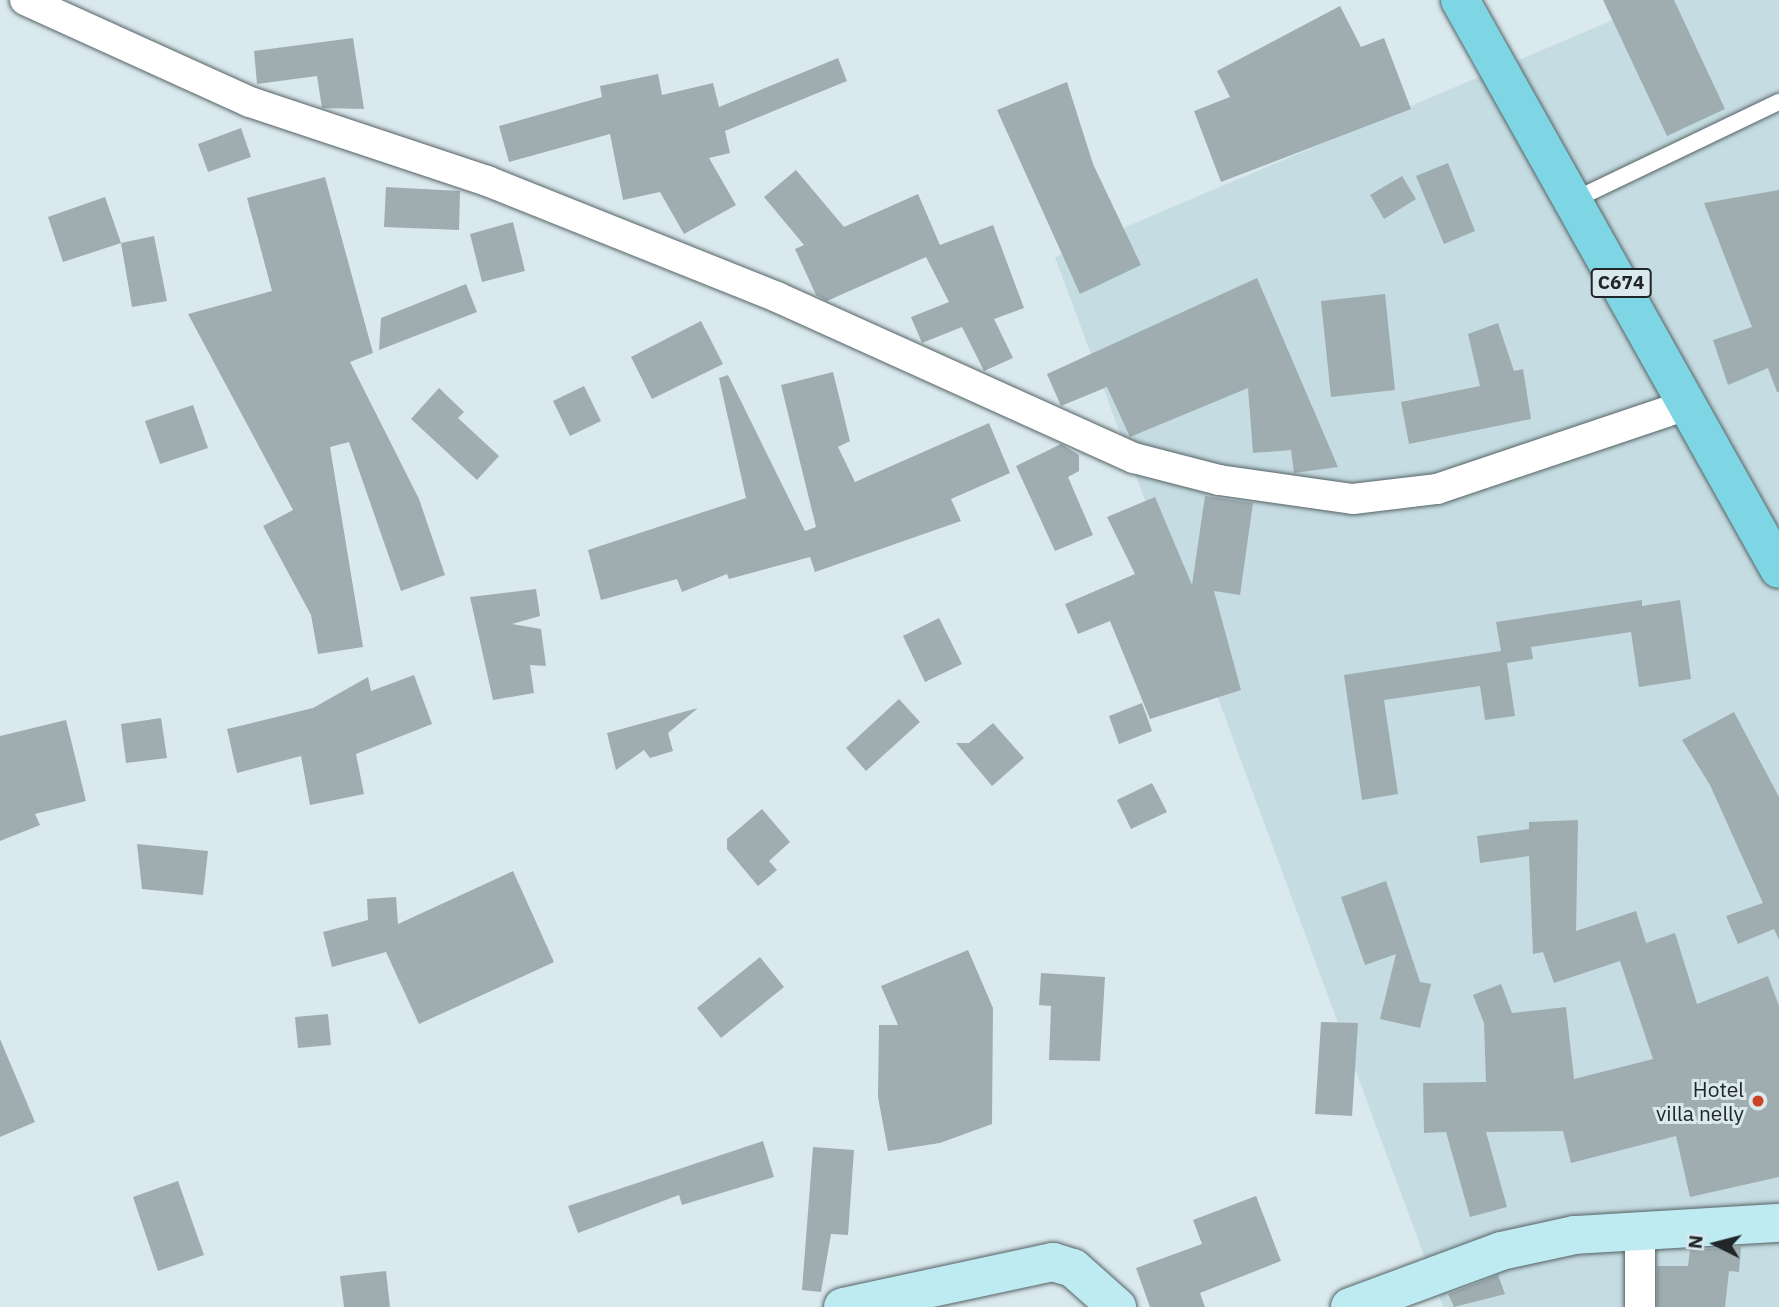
<!DOCTYPE html>
<style>
body{margin:0}
#map{position:relative;width:1779px;height:1307px;overflow:hidden;background:#dae9ed;font-family:"IBM Plex Sans",sans-serif}
div>[style]{position:absolute}
.built>*{inset:0;background:#c5dce2}
.building>*{inset:0;background:#9fadb0}
.roads{filter:drop-shadow(0 0 2px #566366) drop-shadow(0 0 2px #566366)}
.lane>*{height:16px;margin:-8px;padding:0 8px;transform-origin:8px;border-radius:8px;background:#fff}
.street>*{height:30px;margin:-15px;padding:0 15px;transform-origin:15px;border-radius:15px;background:#fff}
.secondary>*{height:38px;margin:-19px;padding:0 19px;transform-origin:19px;border-radius:19px;background:#beeaf2}
.primary>*{height:38px;margin:-19px;padding:0 19px;transform-origin:19px;border-radius:19px;background:#7ed5e4}
.dots>*{width:19px;height:19px;translate:-50% -50%;box-sizing:border-box;border:4px solid #dae9ed;border-radius:50%}
span{translate:-50% -50%;white-space:nowrap;text-align:center;line-height:1.15;-webkit-text-stroke:6px #dae9ed;paint-order:stroke}
.shield-label span{padding:2px 5px;background:#dae9ed;border:2px solid;border-radius:5px;-webkit-text-stroke-width:0}
.shield-label{font-size:19px;color:#202627;font-weight:700}
.poi-label{font-size:21px;color:#202627}
.right{translate:-100% -50%;text-align:right}
.north{position:absolute;left:1681px;top:1209px;width:70px;height:70px;-webkit-text-stroke:5px #dae9ed;paint-order:stroke;rotate:276deg;font-size:19px;font-weight:700;line-height:28px;text-align:center;color:#202627}
.north::after{content:'';display:block;margin:auto;width:24px;height:32px;background:#202627;clip-path:polygon(50% 0,100% 100%,50% 72%,0 100%)}
</style>
<div id="map">
<div class="built">
<div style="clip-path:polygon(1660px 0,1779px 0,1779px 1307px,1443px 1307px,1055px 257px)"></div>
</div>
<div class="building">
<div style="clip-path:polygon(1603px 0,1674px 0,1725px 109px,1667px 136px)"></div>
<div style="clip-path:polygon(1340px 6px,1361px 47px,1384px 38px,1411px 109px,1221px 182px,1194px 111px,1230px 97px,1217px 71px)"></div>
<div style="clip-path:polygon(353px 38px,364px 109px,322px 108px,317px 76px,257px 84px,254px 51px)"></div>
<div style="clip-path:polygon(838px 58px,847px 81px,725px 131px,730px 153px,709px 158px,736px 205px,684px 234px,660px 192px,623px 200px,610px 134px,509px 162px,499px 126px,602px 97px,600px 86px,658px 74px,662px 95px,713px 83px,719px 107px)"></div>
<div style="clip-path:polygon(1067px 82px,1093px 164px,1141px 265px,1080px 294px,997px 110px)"></div>
<div style="clip-path:polygon(241px 128px,251px 157px,208px 172px,198px 144px)"></div>
<div style="clip-path:polygon(1448px 163px,1475px 231px,1444px 244px,1416px 176px)"></div>
<div style="clip-path:polygon(796px 170px,844px 227px,918px 194px,940px 245px,993px 225px,1024px 308px,994px 319px,1013px 358px,984px 371px,962px 327px,922px 343px,911px 317px,949px 302px,926px 257px,827px 301px,816px 295px,795px 249px,804px 245px,764px 197px)"></div>
<div style="clip-path:polygon(1402px 176px,1416px 199px,1384px 219px,1370px 195px)"></div>
<div style="clip-path:polygon(325px 177px,373px 353px,350px 362px,419px 499px,445px 575px,401px 591px,349px 442px,330px 447px,363px 647px,318px 654px,311px 615px,263px 526px,293px 510px,188px 314px,272px 291px,247px 198px)"></div>
<div style="clip-path:polygon(386px 187px,460px 191px,459px 230px,384px 227px)"></div>
<div style="clip-path:polygon(1779px 190px,1779px 392px,1777px 392px,1768px 368px,1728px 385px,1713px 340px,1752px 327px,1704px 203px)"></div>
<div style="clip-path:polygon(105px 197px,121px 243px,63px 262px,48px 217px)"></div>
<div style="clip-path:polygon(513px 222px,525px 271px,482px 282px,470px 234px)"></div>
<div style="clip-path:polygon(154px 236px,167px 301px,132px 307px,121px 243px)"></div>
<div style="clip-path:polygon(1257px 278px,1338px 467px,1294px 473px,1291px 450px,1253px 453px,1248px 388px,1130px 437px,1107px 387px,1061px 406px,1047px 374px)"></div>
<div style="clip-path:polygon(466px 284px,477px 312px,379px 350px,381px 318px)"></div>
<div style="clip-path:polygon(1385px 294px,1395px 390px,1331px 397px,1321px 301px)"></div>
<div style="clip-path:polygon(701px 321px,723px 364px,652px 399px,631px 357px)"></div>
<div style="clip-path:polygon(1498px 323px,1514px 371px,1523px 369px,1531px 419px,1409px 444px,1401px 402px,1480px 386px,1468px 334px)"></div>
<div style="clip-path:polygon(833px 372px,850px 441px,838px 447px,855px 482px,989px 423px,1010px 473px,951px 499px,961px 521px,815px 572px,810px 557px,729px 579px,727px 574px,682px 592px,677px 579px,601px 600px,588px 550px,746px 498px,719px 378px,728px 375px,805px 531px,816px 527px,781px 385px)"></div>
<div style="clip-path:polygon(584px 386px,601px 421px,570px 436px,553px 401px)"></div>
<div style="clip-path:polygon(439px 388px,464px 412px,458px 418px,499px 456px,477px 480px,411px 419px)"></div>
<div style="clip-path:polygon(193px 405px,208px 448px,160px 464px,145px 421px)"></div>
<div style="clip-path:polygon(1061px 444px,1079px 455px,1079px 471px,1068px 477px,1093px 535px,1055px 551px,1016px 466px)"></div>
<div style="clip-path:polygon(1205px 496px,1253px 503px,1240px 595px,1214px 591px,1241px 690px,1150px 719px,1110px 621px,1078px 634px,1065px 604px,1135px 574px,1107px 517px,1155px 497px,1192px 585px)"></div>
<div style="clip-path:polygon(536px 589px,540px 616px,512px 624px,541px 629px,546px 666px,530px 665px,534px 693px,493px 700px,470px 597px)"></div>
<div style="clip-path:polygon(1642px 600px,1642px 606px,1680px 600px,1691px 679px,1639px 687px,1631px 632px,1531px 647px,1533px 659px,1507px 663px,1515px 716px,1485px 720px,1480px 686px,1384px 700px,1398px 794px,1362px 800px,1344px 675px,1501px 651px,1496px 622px)"></div>
<div style="clip-path:polygon(939px 618px,962px 664px,925px 682px,903px 636px)"></div>
<div style="clip-path:polygon(414px 675px,432px 724px,356px 754px,364px 794px,310px 805px,301px 756px,237px 773px,227px 729px,313px 708px,368px 677px,371px 691px)"></div>
<div style="clip-path:polygon(899px 699px,920px 722px,866px 771px,846px 748px)"></div>
<div style="clip-path:polygon(1142px 703px,1152px 731px,1119px 744px,1109px 716px)"></div>
<div style="clip-path:polygon(698px 708px,668px 733px,673px 751px,650px 758px,644px 750px,616px 770px,607px 733px)"></div>
<div style="clip-path:polygon(1734px 712px,1779px 797px,1779px 940px,1774px 929px,1738px 944px,1726px 916px,1763px 903px,1710px 785px,1682px 740px)"></div>
<div style="clip-path:polygon(161px 718px,167px 758px,126px 763px,121px 724px)"></div>
<div style="clip-path:polygon(66px 720px,86px 801px,35px 814px,40px 825px,0 841px,0 736px)"></div>
<div style="clip-path:polygon(993px 723px,1024px 758px,992px 786px,956px 743px,969px 743px)"></div>
<div style="clip-path:polygon(1152px 783px,1167px 812px,1131px 829px,1117px 800px)"></div>
<div style="clip-path:polygon(762px 809px,790px 842px,769px 861px,777px 870px,758px 886px,727px 849px,727px 839px)"></div>
<div style="clip-path:polygon(1578px 820px,1576px 931px,1636px 911px,1646px 943px,1675px 933px,1697px 1004px,1768px 976px,1779px 1006px,1779px 1177px,1690px 1197px,1676px 1136px,1571px 1163px,1563px 1131px,1486px 1132px,1507px 1207px,1470px 1217px,1446px 1132px,1424px 1133px,1423px 1083px,1486px 1082px,1484px 1023px,1473px 995px,1501px 984px,1512px 1013px,1566px 1007px,1574px 1079px,1653px 1059px,1620px 961px,1554px 983px,1543px 952px,1533px 954px,1529px 856px,1480px 863px,1477px 836px,1529px 829px,1529px 822px)"></div>
<div style="clip-path:polygon(137px 844px,208px 851px,203px 895px,142px 889px)"></div>
<div style="clip-path:polygon(513px 871px,554px 962px,419px 1024px,386px 952px,332px 967px,323px 932px,368px 920px,367px 899px,396px 897px,398px 924px)"></div>
<div style="clip-path:polygon(1386px 881px,1420px 982px,1431px 984px,1420px 1028px,1380px 1019px,1396px 954px,1365px 965px,1341px 897px)"></div>
<div style="clip-path:polygon(968px 950px,993px 1008px,992px 1124px,940px 1143px,888px 1151px,878px 1097px,879px 1025px,898px 1025px,881px 986px)"></div>
<div style="clip-path:polygon(760px 957px,784px 987px,721px 1038px,697px 1008px)"></div>
<div style="clip-path:polygon(1041px 973px,1105px 977px,1100px 1061px,1049px 1060px,1051px 1006px,1039px 1005px)"></div>
<div style="clip-path:polygon(328px 1014px,331px 1045px,298px 1048px,295px 1017px)"></div>
<div style="clip-path:polygon(1321px 1022px,1358px 1023px,1352px 1116px,1315px 1114px)"></div>
<div style="clip-path:polygon(0 1039px,35px 1122px,0 1137px)"></div>
<div style="clip-path:polygon(763px 1141px,774px 1177px,682px 1205px,679px 1195px,578px 1233px,568px 1206px)"></div>
<div style="clip-path:polygon(813px 1147px,854px 1150px,848px 1235px,831px 1234px,821px 1292px,802px 1290px)"></div>
<div style="clip-path:polygon(178px 1181px,204px 1255px,158px 1271px,133px 1197px)"></div>
<div style="clip-path:polygon(1256px 1196px,1281px 1261px,1200px 1293px,1205px 1307px,1150px 1307px,1136px 1268px,1202px 1244px,1193px 1220px)"></div>
<div style="clip-path:polygon(1741px 1247px,1739px 1272px,1729px 1271px,1725px 1307px,1657px 1307px,1657px 1266px,1688px 1266px,1690px 1250px)"></div>
<div style="clip-path:polygon(386px 1271px,390px 1307px,344px 1307px,340px 1276px)"></div>
<div style="clip-path:polygon(1498px 1275px,1505px 1294px,1454px 1307px,1448px 1294px)"></div>
</div>
<div class="roads">
<div class="lane">
<div style="left:1574px;top:200px;width:227px;rotate:-25.6deg"></div>
</div>
<div class="street">
<div style="left:25px;top:0;width:247px;rotate:24.4deg"></div>
<div style="left:250px;top:102px;width:250px;rotate:18.4deg"></div>
<div style="left:487px;top:181px;width:312px;rotate:21.8deg"></div>
<div style="left:777px;top:297px;width:392px;rotate:24.3deg"></div>
<div style="left:1134px;top:458px;width:88px;rotate:14.5deg"></div>
<div style="left:1219px;top:480px;width:135px;rotate:8.1deg"></div>
<div style="left:1353px;top:499px;width:85px;rotate:-6.8deg"></div>
<div style="left:1437px;top:489px;width:267px;rotate:-18.6deg"></div>
<div style="left:1640px;top:1229px;width:78px;rotate:90deg"></div>
</div>
<div class="secondary">
<div style="left:843px;top:1307px;width:215px;rotate:-12.1deg"></div>
<div style="left:1053px;top:1262px;width:21px;rotate:17deg"></div>
<div style="left:1073px;top:1268px;width:59px;rotate:41.6deg"></div>
<div style="left:1350px;top:1307px;width:161px;rotate:-20.3deg"></div>
<div style="left:1501px;top:1251px;width:76px;rotate:-12.2deg"></div>
<div style="left:1575px;top:1235px;width:204px;rotate:-3.4deg"></div>
</div>
<div class="primary">
<div style="left:1460px;top:0;width:652px;rotate:60.72deg"></div>
</div>
</div>
<div class="dots">
<div style="left:1758px;top:1101px;background:#cc4227"></div>
</div>
<div class="shield-label">
<span style="left:1621px;top:283px">C674</span>
</div>
<div class="poi-label">
<span class="right" style="left:1744px;top:1101px">Hotel<br>villa nelly</span>
</div>
<div class="north">N</div>
</div>
